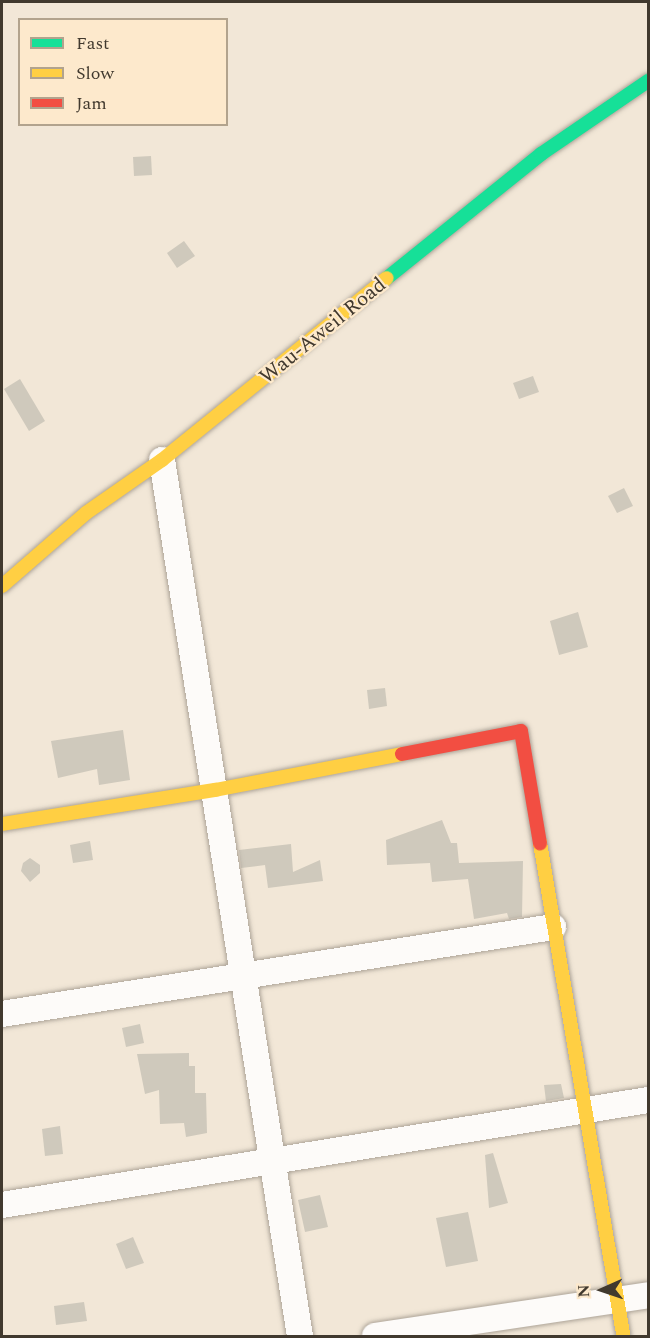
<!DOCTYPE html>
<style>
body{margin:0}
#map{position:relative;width:650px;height:1338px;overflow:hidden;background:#f2e7d7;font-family:Spectral,serif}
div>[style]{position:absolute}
.building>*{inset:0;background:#cfc9bc}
.roads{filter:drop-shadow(0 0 2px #ada498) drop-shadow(0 0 2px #ada498)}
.street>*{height:26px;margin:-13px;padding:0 13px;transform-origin:13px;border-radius:13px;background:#fdfbf9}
.fast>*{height:14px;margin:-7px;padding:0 7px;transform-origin:7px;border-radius:7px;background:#16e098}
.slow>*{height:14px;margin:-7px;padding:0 7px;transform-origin:7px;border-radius:7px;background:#ffcf43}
.jam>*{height:14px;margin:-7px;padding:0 7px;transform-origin:7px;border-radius:7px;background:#f24e42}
span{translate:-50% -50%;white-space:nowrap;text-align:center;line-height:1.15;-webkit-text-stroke:4.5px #fde9cc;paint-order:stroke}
.street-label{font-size:21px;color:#41392e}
.frame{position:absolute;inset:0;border:3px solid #41392e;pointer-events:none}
.legend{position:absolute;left:18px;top:18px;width:210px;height:108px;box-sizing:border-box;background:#fde9cc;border:2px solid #b2a38d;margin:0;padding:8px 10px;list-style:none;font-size:18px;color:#41392e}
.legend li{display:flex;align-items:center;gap:12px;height:30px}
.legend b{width:30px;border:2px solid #b2a38d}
.north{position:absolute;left:572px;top:1260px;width:60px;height:60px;-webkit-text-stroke:4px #fde9cc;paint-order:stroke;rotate:267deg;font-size:16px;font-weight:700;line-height:24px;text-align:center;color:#41392e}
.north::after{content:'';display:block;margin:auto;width:21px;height:27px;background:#41392e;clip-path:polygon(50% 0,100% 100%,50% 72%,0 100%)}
</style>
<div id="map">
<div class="building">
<div style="clip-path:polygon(151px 156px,152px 175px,134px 176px,133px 157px)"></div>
<div style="clip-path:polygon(184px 241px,195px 256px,177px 268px,167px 253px)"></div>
<div style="clip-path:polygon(533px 376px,539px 392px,519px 399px,513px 383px)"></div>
<div style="clip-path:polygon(20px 379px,45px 421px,29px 431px,4px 389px)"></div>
<div style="clip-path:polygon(624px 488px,633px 506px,617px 513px,608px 496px)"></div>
<div style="clip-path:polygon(578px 612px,588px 647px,559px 655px,550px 621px)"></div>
<div style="clip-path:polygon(385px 688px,387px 706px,369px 709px,367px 690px)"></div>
<div style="clip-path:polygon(123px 730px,130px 780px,99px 785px,97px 769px,58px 778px,51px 741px)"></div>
<div style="clip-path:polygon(442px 820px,451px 843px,457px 843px,459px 863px,523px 861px,522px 917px,509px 919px,507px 913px,474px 919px,468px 879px,432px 882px,430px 863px,387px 865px,386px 840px)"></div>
<div style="clip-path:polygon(90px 841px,93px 860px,73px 863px,70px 845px)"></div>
<div style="clip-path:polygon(291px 844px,293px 872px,320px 860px,323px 881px,268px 888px,265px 865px,241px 868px,239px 850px)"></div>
<div style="clip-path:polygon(30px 858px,40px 865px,40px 873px,30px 882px,21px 871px,23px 863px)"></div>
<div style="clip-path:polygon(140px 1024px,144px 1043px,126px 1047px,122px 1028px)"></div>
<div style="clip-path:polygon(189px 1053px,189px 1066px,195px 1066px,195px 1093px,206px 1093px,207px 1133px,186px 1137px,184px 1123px,160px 1124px,159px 1090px,145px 1094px,137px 1054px)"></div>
<div style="clip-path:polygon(561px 1084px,564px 1098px,546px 1101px,544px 1085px)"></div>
<div style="clip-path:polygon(60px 1126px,63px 1154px,45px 1156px,42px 1129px)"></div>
<div style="clip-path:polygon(493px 1153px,508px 1203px,489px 1208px,485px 1155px)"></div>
<div style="clip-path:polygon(320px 1195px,328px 1227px,305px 1232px,298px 1200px)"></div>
<div style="clip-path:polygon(468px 1212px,478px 1261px,446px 1267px,436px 1218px)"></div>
<div style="clip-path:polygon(133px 1237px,144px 1263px,126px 1269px,116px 1244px)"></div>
<div style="clip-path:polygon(84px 1302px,87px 1321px,56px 1325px,54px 1306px)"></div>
</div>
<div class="roads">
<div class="street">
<div style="left:162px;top:460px;width:887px;rotate:81.05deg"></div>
<div style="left:2px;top:1014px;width:558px;rotate:-8.97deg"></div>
<div style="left:2px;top:1205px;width:654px;rotate:-9.23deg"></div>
<div style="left:375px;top:1336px;width:276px;rotate:-8.5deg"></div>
</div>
<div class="fast">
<div style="left:387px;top:278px;width:198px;rotate:-38.8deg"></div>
<div style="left:541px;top:154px;width:130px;rotate:-34.3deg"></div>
</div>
<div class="slow">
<div style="left:2px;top:586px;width:111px;rotate:-41deg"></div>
<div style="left:86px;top:513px;width:93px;rotate:-34.9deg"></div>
<div style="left:162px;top:460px;width:289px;rotate:-39deg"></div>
<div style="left:2px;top:824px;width:216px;rotate:-9.1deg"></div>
<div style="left:215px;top:790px;width:190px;rotate:-10.9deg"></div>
<div style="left:540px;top:843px;width:500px;rotate:80.4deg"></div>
</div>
<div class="jam">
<div style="left:402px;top:754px;width:121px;rotate:-10.9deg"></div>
<div style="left:521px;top:731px;width:114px;rotate:80.4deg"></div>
</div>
</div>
<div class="street-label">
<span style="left:323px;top:331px;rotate:-39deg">Wau-Aweil Road</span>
</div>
<div class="frame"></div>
<ul class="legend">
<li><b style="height:8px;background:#16e098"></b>Fast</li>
<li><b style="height:8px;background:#ffcf43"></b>Slow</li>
<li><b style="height:8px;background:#f24e42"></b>Jam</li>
</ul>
<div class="north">N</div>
</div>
